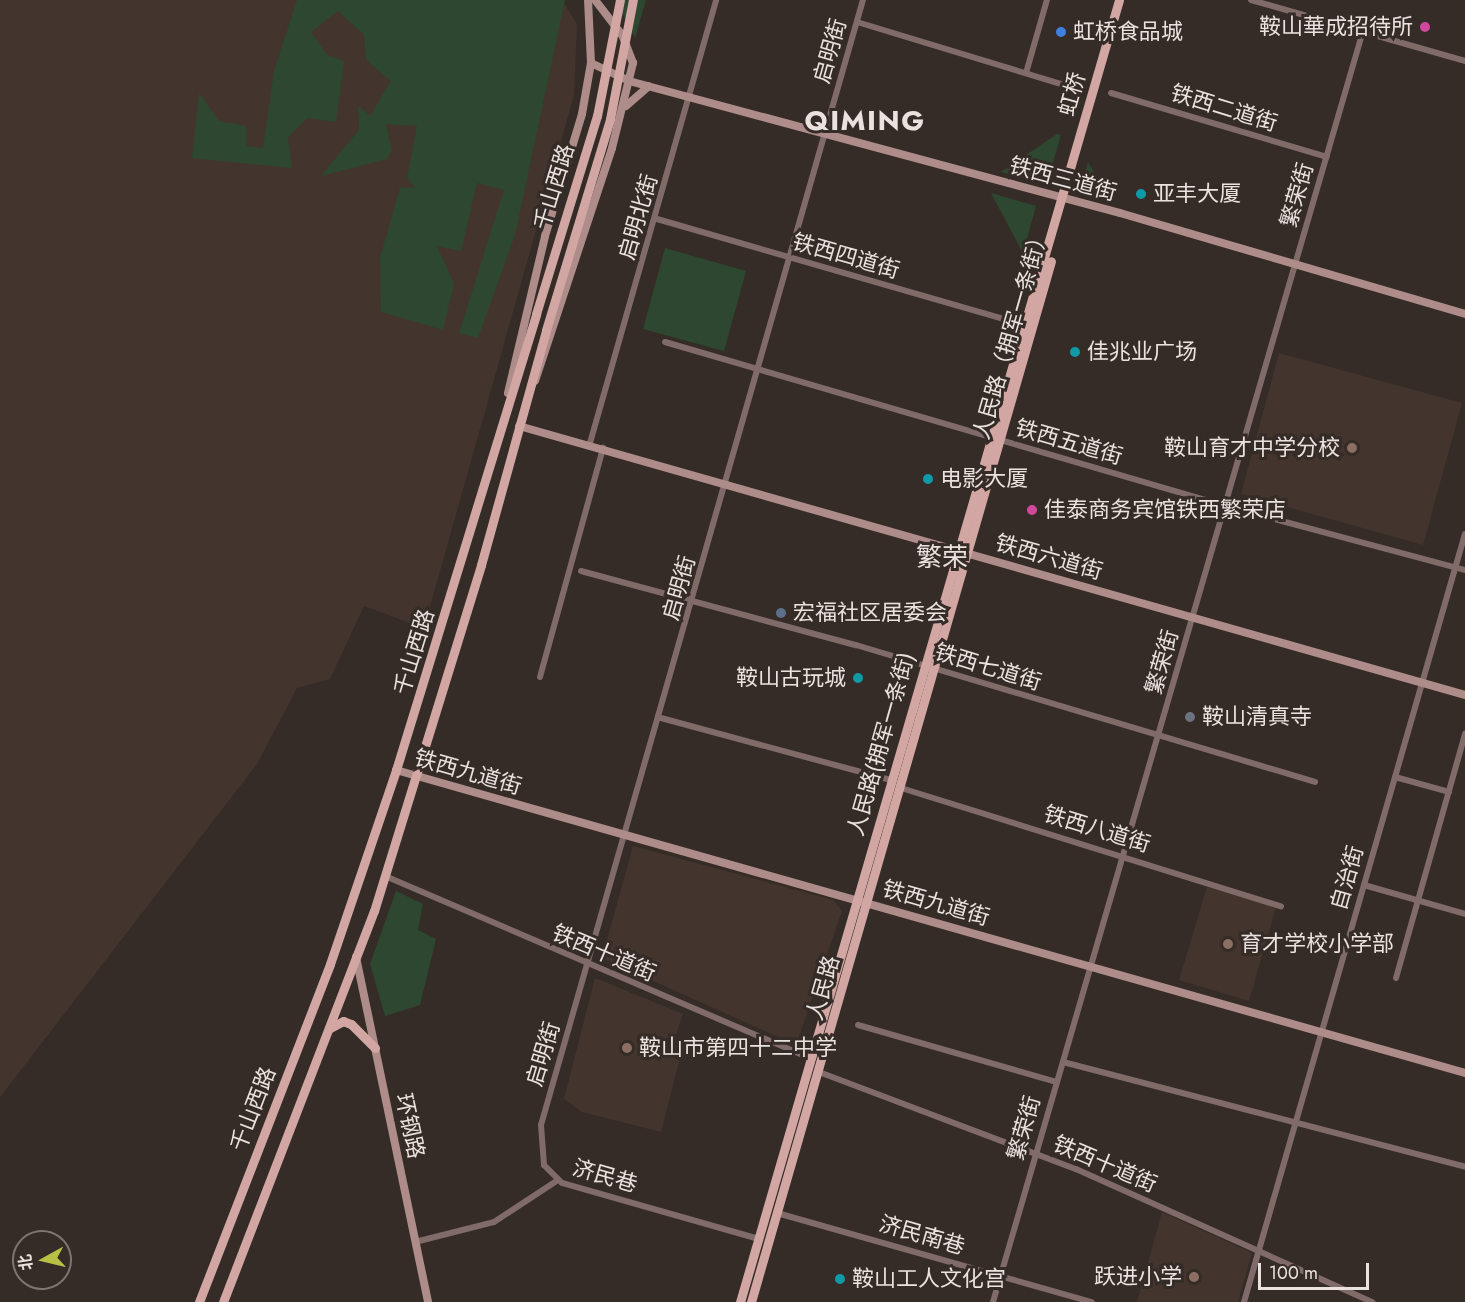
<!DOCTYPE html>
<meta charset="utf-8">
<style>
body{margin:0}
#map{position:relative;width:1465px;height:1302px;overflow:hidden;background:#352c27;font-family:Jost,"Noto Sans SC",sans-serif}
div>[style]{position:absolute}
.built>*{inset:0;background:#43352d}
.green>*{inset:0;background:#2d4730}
.street>*{height:6px;margin:-3px;padding:0 3px;transform-origin:3px;border-radius:3px;background:#806b69}
.secondary>*{height:8px;margin:-4px;padding:0 4px;transform-origin:4px;border-radius:4px;background:#ae8c89}
.primary>*{height:9px;margin:-4.5px;padding:0 4.5px;transform-origin:4.5px;border-radius:4.5px;background:#d2a6a2}
.primary-bridge>*{height:9px;margin:-4.5px;padding:0 4.5px;transform-origin:4.5px;border-radius:4.5px;background:#d2a6a2}
.dots>*{width:16px;height:16px;translate:-50% -50%;box-sizing:border-box;border:3px solid #352c27;border-radius:50%}
span{translate:-50% -50%;white-space:nowrap;text-align:center;line-height:1.15;-webkit-text-stroke:6px #352c27;paint-order:stroke}
.poi-label{font-size:22px;color:#e9e2df}
.right{translate:-100% -50%;text-align:right}
.left{translate:0 -50%;text-align:left}
.street-label{font-size:22px;color:#e9e2df}
.quarter-label{font-size:26px;color:#e9e2df}
.district-label{font-size:28px;color:#e9e2df;font-weight:700;letter-spacing:1.5px}
.north{position:absolute;left:12px;top:1230px;width:60px;height:60px;box-sizing:border-box;background:#352c27;border:2px solid #7d7571;border-radius:50%;rotate:262deg;font-size:16px;font-weight:700;line-height:24px;text-align:center;color:#e9e2df}
.north::after{content:'';display:block;margin:auto;width:21px;height:27px;background:#b8c146;clip-path:polygon(50% 0,100% 100%,50% 72%,0 100%)}
.scale{position:absolute;left:1258px;top:1263px;width:111px;height:27px;box-sizing:border-box;border:3px solid #e9e2df;border-top:0;padding-left:8px;font-size:18px;line-height:21px;white-space:nowrap;color:#e9e2df;-webkit-text-stroke:4px #352c27;paint-order:stroke}
</style>
<div id="map">
<div class="built">
<div style="clip-path:polygon(0 0,562px 0,577px 24px,574px 95px,424px 628px,364px 606px,330px 679px,297px 688px,257px 764px,0 1097px)"></div>
<div style="clip-path:polygon(1279px 353px,1462px 403px,1423px 545px,1241px 494px)"></div>
<div style="clip-path:polygon(633px 846px,833px 900px,842px 911px,796px 1045px,602px 958px)"></div>
<div style="clip-path:polygon(1207px 887px,1276px 907px,1249px 1001px,1179px 980px)"></div>
<div style="clip-path:polygon(595px 978px,683px 1014px,675px 1038px,680px 1058px,661px 1132px,582px 1112px,564px 1099px)"></div>
<div style="clip-path:polygon(1162px 1212px,1252px 1253px,1238px 1302px,1137px 1302px)"></div>
</div>
<div class="green">
<div style="clip-path:polygon(297px 0,565px 0,515px 235px,478px 338px,459px 333px,504px 190px,477px 183px,461px 251px,437px 246px,454px 284px,443px 330px,381px 312px,380px 258px,400px 188px,415px 187px,407px 178px,417px 126px,386px 124px,392px 150px,387px 159px,321px 176px,359px 130px,358px 105px,370px 116px,391px 81px,366px 60px,364px 35px,338px 11px,311px 32px,327px 55px,344px 61px,336px 122px,307px 118px,288px 137px,292px 168px,192px 158px,199px 93px,219px 121px,246px 126px,246px 146px,263px 148px,274px 71px)"></div>
<div style="clip-path:polygon(615px 0,646px 0,635px 38px)"></div>
<div style="clip-path:polygon(1057px 134px,1061px 135px,1050px 173px,1036px 182px,1001px 172px)"></div>
<div style="clip-path:polygon(1088px 162px,1110px 202px,1079px 193px)"></div>
<div style="clip-path:polygon(991px 193px,1036px 206px,1023px 253px)"></div>
<div style="clip-path:polygon(665px 248px,746px 271px,724px 351px,643px 329px)"></div>
<div style="clip-path:polygon(396px 891px,423px 904px,418px 930px,436px 939px,420px 1005px,385px 1016px,370px 964px)"></div>
</div>
<div class="street">
<div style="left:1251px;top:0;width:223px;rotate:15.9deg"></div>
<div style="left:857px;top:22px;width:217px;rotate:16.9deg"></div>
<div style="left:1026px;top:73px;width:76px;rotate:-74deg"></div>
<div style="left:1111px;top:93px;width:225px;rotate:16.5deg"></div>
<div style="left:657px;top:219px;width:383px;rotate:16.1deg"></div>
<div style="left:665px;top:342px;width:584px;rotate:16.3deg"></div>
<div style="left:1226px;top:506px;width:247px;rotate:15deg"></div>
<div style="left:590px;top:443px;width:461px;rotate:-74.1deg"></div>
<div style="left:581px;top:571px;width:285px;rotate:15.1deg"></div>
<div style="left:856px;top:645px;width:479px;rotate:16.6deg"></div>
<div style="left:540px;top:677px;width:238px;rotate:-74.6deg"></div>
<div style="left:661px;top:718px;width:238px;rotate:15.1deg"></div>
<div style="left:1395px;top:777px;width:56px;rotate:15.5deg"></div>
<div style="left:901px;top:788px;width:398px;rotate:17.3deg"></div>
<div style="left:385px;top:876px;width:464px;rotate:23.2deg"></div>
<div style="left:1364px;top:885px;width:105px;rotate:16deg"></div>
<div style="left:1396px;top:978px;width:254px;rotate:-74.2deg"></div>
<div style="left:858px;top:1025px;width:207px;rotate:16deg"></div>
<div style="left:1063px;top:1062px;width:415px;rotate:14.6deg"></div>
<div style="left:819px;top:1072px;width:275px;rotate:20.7deg"></div>
<div style="left:1076px;top:1169px;width:325px;rotate:24.2deg"></div>
<div style="left:777px;top:1213px;width:327px;rotate:15.8deg"></div>
<div style="left:759px;top:1239px;width:205px;rotate:-164.1deg"></div>
<div style="left:562px;top:1183px;width:25px;rotate:-135deg"></div>
<div style="left:544px;top:1165px;width:40px;rotate:-94.3deg"></div>
<div style="left:541px;top:1125px;width:1170px;rotate:-74.03deg"></div>
<div style="left:415px;top:1242px;width:81px;rotate:-14.2deg"></div>
<div style="left:494px;top:1222px;width:77px;rotate:-33.3deg"></div>
<div style="left:993px;top:1302px;width:1324px;rotate:-73.77deg"></div>
<div style="left:1244px;top:1302px;width:799px;rotate:-73.95deg"></div>
</div>
<div class="secondary">
<div style="left:591px;top:63px;width:42px;rotate:25.3deg"></div>
<div style="left:629px;top:81px;width:508px;rotate:15.05deg"></div>
<div style="left:1120px;top:213px;width:359px;rotate:16.3deg"></div>
<div style="left:626px;top:106px;width:30px;rotate:-41deg"></div>
<div style="left:535px;top:381px;width:245px;rotate:-71.7deg"></div>
<div style="left:612px;top:148px;width:88px;rotate:-76.1deg"></div>
<div style="left:633px;top:63px;width:30px;rotate:-111deg"></div>
<div style="left:622px;top:35px;width:44px;rotate:-127.6deg"></div>
<div style="left:508px;top:393px;width:161px;rotate:-76.7deg"></div>
<div style="left:545px;top:236px;width:127px;rotate:-73.1deg"></div>
<div style="left:582px;top:114px;width:52px;rotate:-80deg"></div>
<div style="left:591px;top:63px;width:63px;rotate:-92.7deg"></div>
<div style="left:519px;top:426px;width:984px;rotate:15.87deg"></div>
<div style="left:396px;top:770px;width:1111px;rotate:15.82deg"></div>
<div style="left:356px;top:957px;width:352px;rotate:78.2deg"></div>
</div>
<div class="primary">
<div style="left:330px;top:1028px;width:15px;rotate:-28deg"></div>
<div style="left:343px;top:1021px;width:9px;rotate:21deg"></div>
<div style="left:351px;top:1024px;width:34px;rotate:45deg"></div>
<div style="left:199px;top:1302px;width:362px;rotate:-68.8deg"></div>
<div style="left:330px;top:964px;width:205px;rotate:-71.2deg"></div>
<div style="left:396px;top:770px;width:477px;rotate:-72.9deg"></div>
<div style="left:223px;top:1302px;width:419px;rotate:-68.9deg"></div>
<div style="left:374px;top:911px;width:362px;rotate:-72.8deg"></div>
<div style="left:481px;top:565px;width:244px;rotate:-74.5deg"></div>
<div style="left:740px;top:1302px;width:1356px;rotate:-73.77deg"></div>
<div style="left:751px;top:1302px;width:1083px;rotate:-73.92deg"></div>
</div>
<div class="primary-bridge">
<div style="left:536px;top:314px;width:207px;rotate:-72.9deg"></div>
<div style="left:597px;top:116px;width:118px;rotate:-78.8deg"></div>
<div style="left:546px;top:330px;width:220px;rotate:-73.1deg"></div>
<div style="left:610px;top:119px;width:121px;rotate:-79.1deg"></div>
</div>
<div class="dots">
<div style="left:1425px;top:27px;background:#d1479c"></div>
<div style="left:1061px;top:32px;background:#3f7fe0"></div>
<div style="left:1141px;top:194px;background:#0f9aa8"></div>
<div style="left:1075px;top:352px;background:#0f9aa8"></div>
<div style="left:1352px;top:448px;background:#8d6e63"></div>
<div style="left:928px;top:479px;background:#0f9aa8"></div>
<div style="left:1032px;top:510px;background:#d1479c"></div>
<div style="left:781px;top:613px;background:#5c6f8a"></div>
<div style="left:858px;top:678px;background:#0f9aa8"></div>
<div style="left:1190px;top:717px;background:#6b7280"></div>
<div style="left:1228px;top:944px;background:#8d6e63"></div>
<div style="left:627px;top:1048px;background:#8d6e63"></div>
<div style="left:1194px;top:1277px;background:#8d6e63"></div>
<div style="left:840px;top:1279px;background:#0f9aa8"></div>
</div>
<div class="poi-label">
<span class="right" style="left:1413px;top:27px">鞍山華成招待所</span>
<span class="left" style="left:1073px;top:32px">虹桥食品城</span>
<span class="left" style="left:1153px;top:194px">亚丰大厦</span>
<span class="left" style="left:1087px;top:352px">佳兆业广场</span>
<span class="right" style="left:1340px;top:448px">鞍山育才中学分校</span>
<span class="left" style="left:940px;top:479px">电影大厦</span>
<span class="left" style="left:1044px;top:510px">佳泰商务宾馆铁西繁荣店</span>
<span class="left" style="left:793px;top:613px">宏福社区居委会</span>
<span class="right" style="left:846px;top:678px">鞍山古玩城</span>
<span class="left" style="left:1202px;top:717px">鞍山清真寺</span>
<span class="left" style="left:1240px;top:944px">育才学校小学部</span>
<span class="left" style="left:639px;top:1048px">鞍山市第四十二中学</span>
<span class="right" style="left:1182px;top:1277px">跃进小学</span>
<span class="left" style="left:852px;top:1279px">鞍山工人文化宫</span>
</div>
<div class="street-label">
<span style="left:830px;top:51px;rotate:-74deg">启明街</span>
<span style="left:1072px;top:94px;rotate:-74deg">虹桥</span>
<span style="left:1224px;top:108px;rotate:17deg">铁西二道街</span>
<span style="left:1063px;top:179px;rotate:15deg">铁西三道街</span>
<span style="left:554px;top:187px;rotate:-73deg">千山西路</span>
<span style="left:1297px;top:195px;rotate:-74deg">繁荣街</span>
<span style="left:638px;top:217px;rotate:-74deg">启明北街</span>
<span style="left:846px;top:256px;rotate:16deg">铁西四道街</span>
<span style="left:1011px;top:333px;rotate:-74deg">人民路（拥军一条街）</span>
<span style="left:1069px;top:442px;rotate:16deg">铁西五道街</span>
<span style="left:1049px;top:557px;rotate:16deg">铁西六道街</span>
<span style="left:679px;top:588px;rotate:-74deg">启明街</span>
<span style="left:414px;top:652px;rotate:-73deg">千山西路</span>
<span style="left:1162px;top:662px;rotate:-74deg">繁荣街</span>
<span style="left:988px;top:667px;rotate:17deg">铁西七道街</span>
<span style="left:881px;top:744px;rotate:-74deg">人民路(拥军一条街)</span>
<span style="left:468px;top:772px;rotate:16deg">铁西九道街</span>
<span style="left:1097px;top:829px;rotate:17deg">铁西八道街</span>
<span style="left:1347px;top:878px;rotate:-74deg">自治街</span>
<span style="left:936px;top:903px;rotate:16deg">铁西九道街</span>
<span style="left:604px;top:953px;rotate:23deg">铁西十道街</span>
<span style="left:823px;top:988px;rotate:-74deg">人民路</span>
<span style="left:543px;top:1054px;rotate:-73deg">启明街</span>
<span style="left:253px;top:1109px;rotate:-69deg">千山西路</span>
<span style="left:410px;top:1126px;rotate:78deg">环钢路</span>
<span style="left:1024px;top:1128px;rotate:-74deg">繁荣街</span>
<span style="left:1105px;top:1164px;rotate:23deg">铁西十道街</span>
<span style="left:605px;top:1176px;rotate:16deg">济民巷</span>
<span style="left:922px;top:1235px;rotate:16deg">济民南巷</span>
</div>
<div class="quarter-label">
<span style="left:942px;top:558px">繁荣</span>
</div>
<div class="district-label">
<span style="left:865px;top:121px">QIMING</span>
</div>
<div class="north">北</div>
<div class="scale">100 m</div>
</div>
